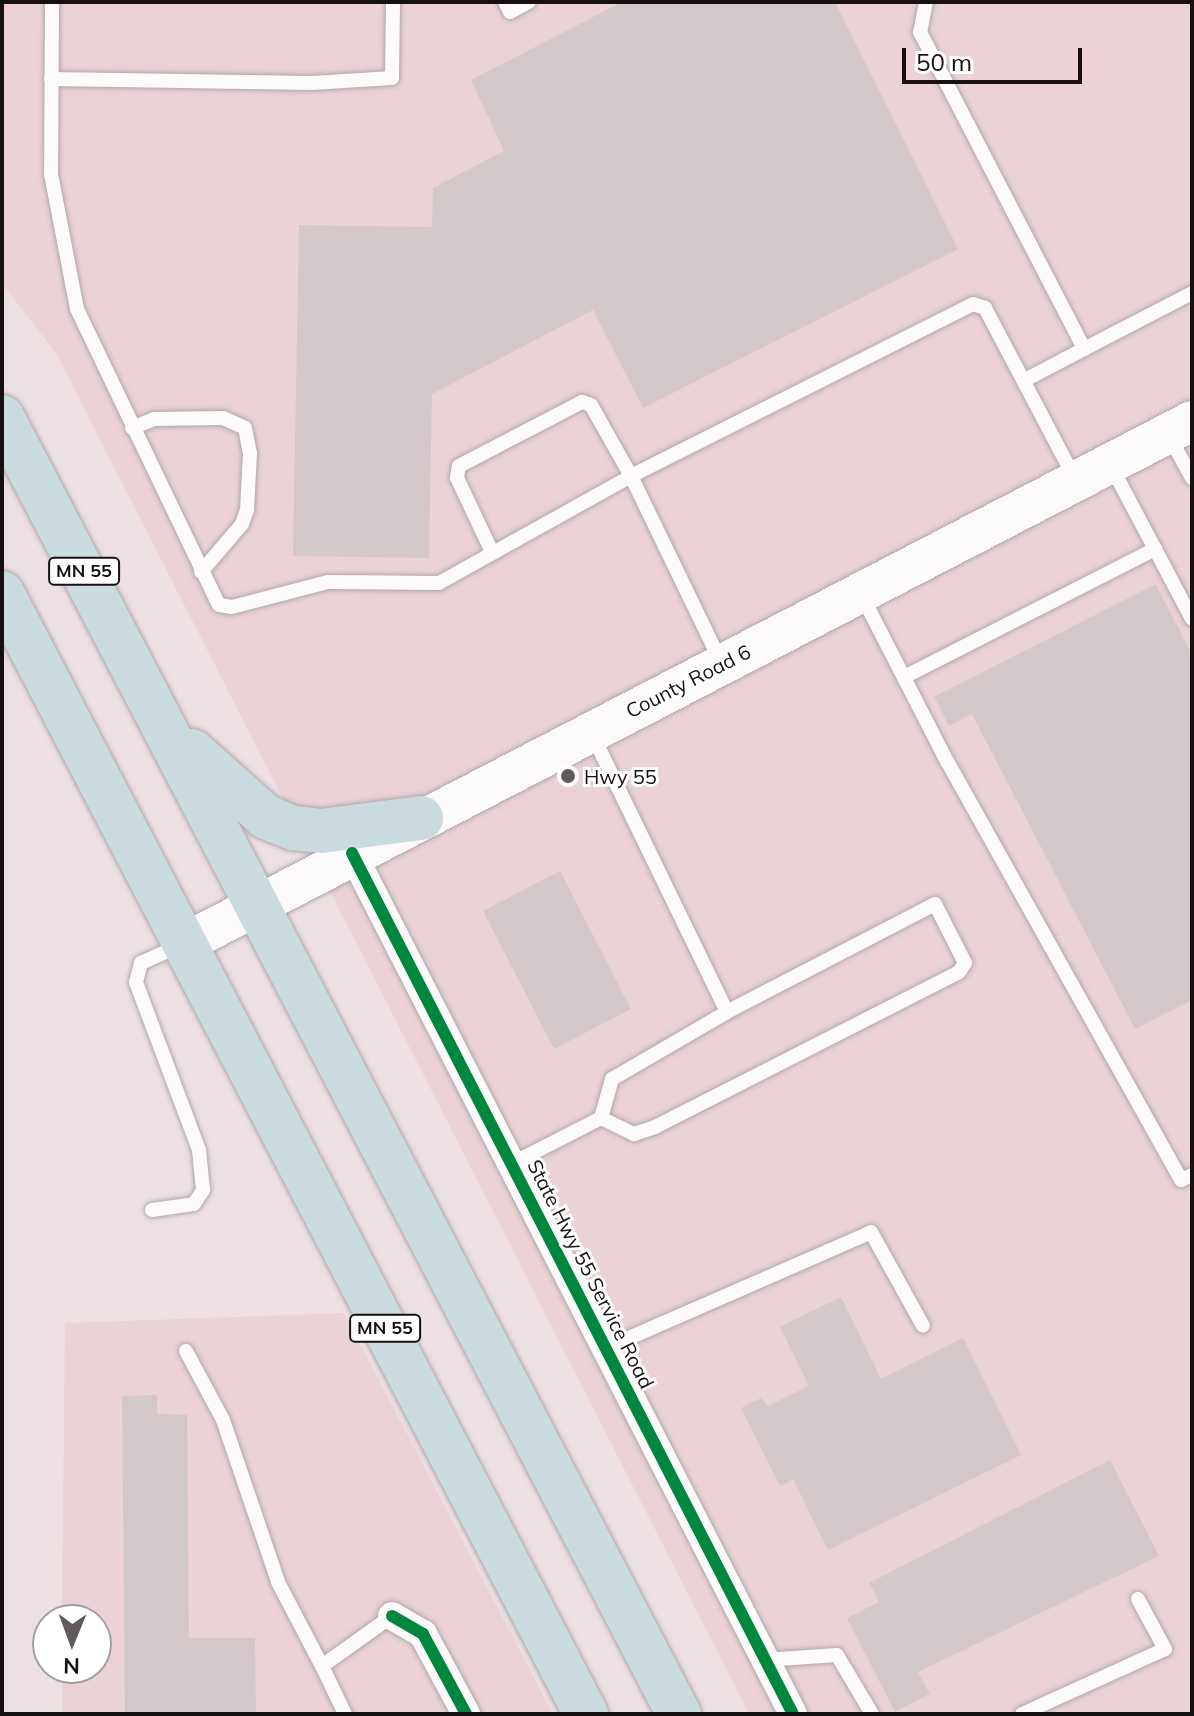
<!DOCTYPE html>
<style>
body{margin:0}
#map{position:relative;width:1194px;height:1716px;overflow:hidden;background:#ede0e2;font-family:Mulish,sans-serif}
div>[style]{position:absolute}
.built>*{inset:0;background:#ead2d6}
.building>*{inset:0;background:#d2c8ca}
.roads{filter:drop-shadow(0 0 2px #b0a7a8) drop-shadow(0 0 2px #b0a7a8)}
.lane>*{height:14px;margin:-7px;padding:0 7px;transform-origin:7px;border-radius:7px;background:#fcfafb}
.street>*{height:28px;margin:-14px;padding:0 14px;transform-origin:14px;border-radius:14px;background:#fcfafb}
.secondary>*{height:40px;margin:-20px;padding:0 20px;transform-origin:20px;border-radius:20px;background:#fcfafb}
.highway>*{height:44px;margin:-22px;padding:0 22px;transform-origin:22px;border-radius:22px;background:#c9dbdf}
.cycleway>*{height:12px;margin:-6px;padding:0 6px;transform-origin:6px;border-radius:6px;background:#00873e}
.dots>*{width:22px;height:22px;translate:-50% -50%;box-sizing:border-box;border:4px solid #fff;border-radius:50%}
span{translate:-50% -50%;white-space:nowrap;text-align:center;line-height:1.15;-webkit-text-stroke:6px #fff;paint-order:stroke}
.shield-label span{padding:2px 6px;background:#fff;border:2px solid;border-radius:6px;-webkit-text-stroke-width:0}
.shield-label{font-size:18px;color:#171011;font-weight:700}
.street-label{font-size:20px;color:#171011}
.poi-label{font-size:20px;color:#171011}
.left{translate:0 -50%;text-align:left}
.frame{position:absolute;inset:0;border:4px solid #171011;pointer-events:none}
.north{position:absolute;left:32px;top:1604px;width:80px;height:80px;box-sizing:border-box;background:#fff;border:2px solid #a29fa0;border-radius:50%;rotate:181deg;font-size:22px;font-weight:700;line-height:32px;text-align:center;color:#171011}
.north::after{content:'';display:block;margin:auto;width:28px;height:36px;background:#62595a;clip-path:polygon(50% 0,100% 100%,50% 72%,0 100%)}
.scale{position:absolute;left:902px;top:48px;width:180px;height:36px;box-sizing:border-box;border:4px solid #171011;border-top:0;padding-left:10px;font-size:24px;line-height:28px;white-space:nowrap;color:#171011;-webkit-text-stroke:6px #fff;paint-order:stroke}
</style>
<div id="map">
<div class="built">
<div style="clip-path:polygon(2px 2px,1192px 2px,1192px 1714px,749px 1714px,57px 355px,2px 283px)"></div>
<div style="clip-path:polygon(344px 1313px,553px 1714px,62px 1714px,62px 1668px,96px 1668px,96px 1620px,62px 1620px,65px 1323px)"></div>
</div>
<div class="building">
<div style="clip-path:polygon(622px 2px,835px 2px,958px 249px,643px 408px,593px 310px,432px 394px,429px 558px,293px 556px,299px 225px,432px 227px,433px 188px,504px 151px,471px 80px)"></div>
<div style="clip-path:polygon(1156px 584px,1192px 655px,1192px 1000px,1135px 1029px,972px 714px,949px 726px,934px 697px)"></div>
<div style="clip-path:polygon(560px 871px,631px 1009px,554px 1049px,483px 911px)"></div>
<div style="clip-path:polygon(841px 1297px,881px 1379px,963px 1338px,1021px 1455px,828px 1550px,793px 1479px,780px 1486px,741px 1408px,761px 1398px,768px 1406px,809px 1386px,780px 1327px)"></div>
<div style="clip-path:polygon(157px 1395px,157px 1414px,187px 1415px,189px 1638px,255px 1638px,256px 1714px,125px 1714px,122px 1396px)"></div>
<div style="clip-path:polygon(1110px 1460px,1159px 1556px,918px 1672px,930px 1694px,895px 1712px,847px 1618px,879px 1602px,869px 1583px)"></div>
</div>
<div class="roads">
<div class="lane">
<div style="left:52px;top:2px;width:172px;rotate:90.3deg"></div>
<div style="left:51px;top:174px;width:137px;rotate:79.1deg"></div>
<div style="left:77px;top:309px;width:328px;rotate:64.4deg"></div>
<div style="left:219px;top:605px;width:13px;rotate:9deg"></div>
<div style="left:232px;top:607px;width:99px;rotate:-14.6deg"></div>
<div style="left:328px;top:582px;width:111px;rotate:0.5deg"></div>
<div style="left:439px;top:583px;width:220px;rotate:-29.1deg"></div>
<div style="left:631px;top:476px;width:207px;rotate:64.2deg"></div>
<div style="left:505px;top:2px;width:11px;rotate:63deg"></div>
<div style="left:510px;top:12px;width:21px;rotate:-28deg"></div>
<div style="left:926px;top:2px;width:31px;rotate:101deg"></div>
<div style="left:920px;top:32px;width:357px;rotate:62.6deg"></div>
<div style="left:1084px;top:349px;width:67px;rotate:152.3deg"></div>
<div style="left:51px;top:79px;width:261px;rotate:0.9deg"></div>
<div style="left:312px;top:83px;width:80px;rotate:-3.6deg"></div>
<div style="left:392px;top:78px;width:76px;rotate:-89.2deg"></div>
<div style="left:1084px;top:349px;width:122px;rotate:-27.4deg"></div>
<div style="left:132px;top:428px;width:24px;rotate:-22deg"></div>
<div style="left:154px;top:419px;width:69px;rotate:-0.8deg"></div>
<div style="left:223px;top:418px;width:24px;rotate:24deg"></div>
<div style="left:245px;top:428px;width:25px;rotate:79deg"></div>
<div style="left:250px;top:453px;width:57px;rotate:93deg"></div>
<div style="left:247px;top:510px;width:15px;rotate:110deg"></div>
<div style="left:242px;top:524px;width:63px;rotate:130.5deg"></div>
<div style="left:1169px;top:436px;width:48px;rotate:61.3deg"></div>
<div style="left:1110px;top:464px;width:175px;rotate:62.1deg"></div>
<div style="left:492px;top:552px;width:82px;rotate:-115.3deg"></div>
<div style="left:457px;top:478px;width:12px;rotate:-81deg"></div>
<div style="left:459px;top:466px;width:139px;rotate:-27.5deg"></div>
<div style="left:582px;top:402px;width:9px;rotate:18deg"></div>
<div style="left:591px;top:405px;width:81px;rotate:60.6deg"></div>
<div style="left:631px;top:476px;width:383px;rotate:-26.7deg"></div>
<div style="left:973px;top:304px;width:13px;rotate:18deg"></div>
<div style="left:985px;top:308px;width:193px;rotate:62.2deg"></div>
<div style="left:861px;top:594px;width:188px;rotate:62.8deg"></div>
<div style="left:947px;top:761px;width:480px;rotate:60.8deg"></div>
<div style="left:1181px;top:1180px;width:12px;rotate:-24deg"></div>
<div style="left:904px;top:677px;width:282px;rotate:-27deg"></div>
<div style="left:601px;top:1118px;width:37px;rotate:26deg"></div>
<div style="left:634px;top:1134px;width:22px;rotate:-18deg"></div>
<div style="left:655px;top:1127px;width:341px;rotate:-27deg"></div>
<div style="left:959px;top:972px;width:11px;rotate:-56deg"></div>
<div style="left:965px;top:963px;width:66px;rotate:-117deg"></div>
<div style="left:935px;top:904px;width:234px;rotate:152.6deg"></div>
<div style="left:513px;top:1163px;width:99px;rotate:-27.1deg"></div>
<div style="left:601px;top:1118px;width:41px;rotate:-74.2deg"></div>
<div style="left:612px;top:1079px;width:133px;rotate:-30.2deg"></div>
<div style="left:727px;top:1012px;width:307px;rotate:-115.9deg"></div>
<div style="left:152px;top:1210px;width:42px;rotate:-8.1deg"></div>
<div style="left:194px;top:1204px;width:17px;rotate:-57deg"></div>
<div style="left:203px;top:1190px;width:40px;rotate:-95.7deg"></div>
<div style="left:199px;top:1150px;width:179px;rotate:-110.6deg"></div>
<div style="left:136px;top:982px;width:20px;rotate:-75deg"></div>
<div style="left:141px;top:963px;width:44px;rotate:-24.2deg"></div>
<div style="left:606px;top:1348px;width:289px;rotate:-23.6deg"></div>
<div style="left:871px;top:1232px;width:107px;rotate:61deg"></div>
<div style="left:186px;top:1351px;width:78px;rotate:61.8deg"></div>
<div style="left:223px;top:1420px;width:171px;rotate:71.2deg"></div>
<div style="left:278px;top:1582px;width:95px;rotate:62.4deg"></div>
<div style="left:765px;top:1660px;width:72px;rotate:-4deg"></div>
<div style="left:837px;top:1655px;width:69px;rotate:59.3deg"></div>
<div style="left:345px;top:1714px;width:53px;rotate:-115.6deg"></div>
<div style="left:322px;top:1666px;width:86px;rotate:-35.5deg"></div>
<div style="left:1022px;top:1714px;width:157px;rotate:-24.4deg"></div>
<div style="left:1165px;top:1649px;width:57px;rotate:-118.4deg"></div>
</div>
<div class="street">
<div style="left:352px;top:853px;width:967px;rotate:62.88deg"></div>
<div style="left:392px;top:1616px;width:36px;rotate:30deg"></div>
<div style="left:423px;top:1634px;width:91px;rotate:61.7deg"></div>
</div>
<div class="secondary">
<div style="left:185px;top:943px;width:1134px;rotate:-27.4deg"></div>
</div>
<div class="highway">
<div style="left:2px;top:417px;width:1463px;rotate:62.44deg"></div>
<div style="left:2px;top:593px;width:1264px;rotate:62.48deg"></div>
<div style="left:192px;top:751px;width:99px;rotate:41.7deg"></div>
<div style="left:266px;top:817px;width:29px;rotate:22deg"></div>
<div style="left:293px;top:828px;width:28px;rotate:6deg"></div>
<div style="left:321px;top:831px;width:101px;rotate:-7.4deg"></div>
</div>
</div>
<div class="cycleway">
<div style="left:352px;top:853px;width:967px;rotate:62.88deg"></div>
<div style="left:392px;top:1616px;width:36px;rotate:30deg"></div>
<div style="left:423px;top:1634px;width:91px;rotate:61.7deg"></div>
</div>
<div class="dots">
<div style="left:568px;top:776px;background:#62595a"></div>
</div>
<div class="shield-label">
<span style="left:84px;top:571px">MN 55</span>
<span style="left:385px;top:1328px">MN 55</span>
</div>
<div class="street-label">
<span style="left:688px;top:681px;rotate:-27deg">County Road 6</span>
<span style="left:591px;top:1274px;rotate:63deg">State Hwy 55 Service Road</span>
</div>
<div class="poi-label">
<span class="left" style="left:584px;top:776px">Hwy 55</span>
</div>
<div class="frame"></div>
<div class="north">N</div>
<div class="scale">50 m</div>
</div>
